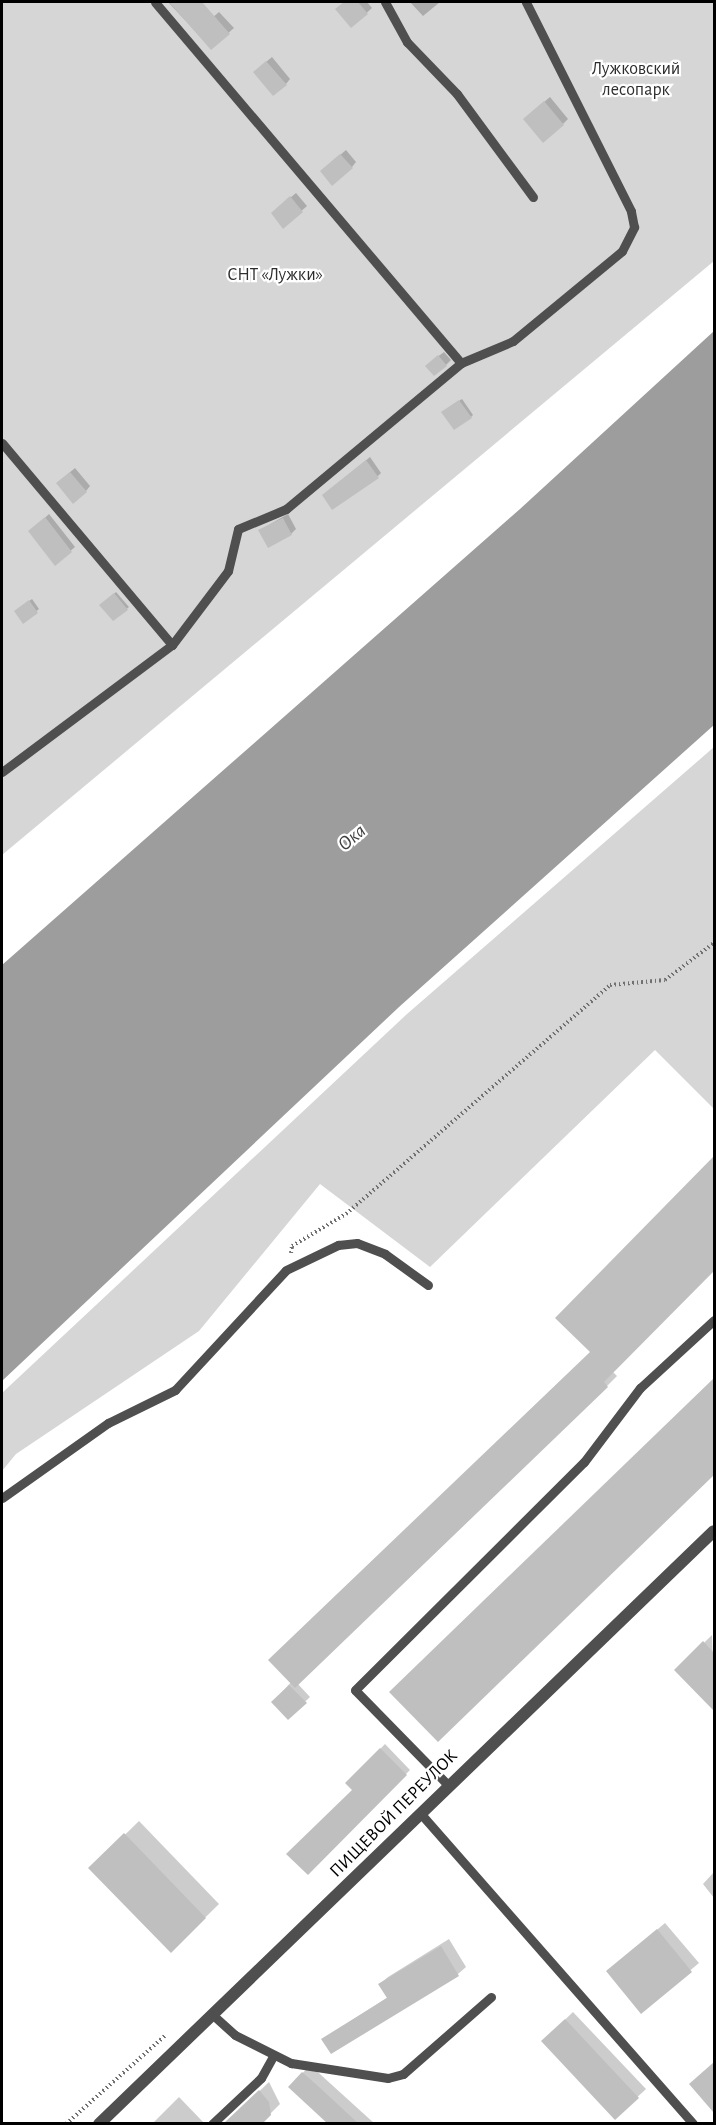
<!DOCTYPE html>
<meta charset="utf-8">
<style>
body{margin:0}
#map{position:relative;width:716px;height:2125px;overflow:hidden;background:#fff;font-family:"Alegreya Sans",sans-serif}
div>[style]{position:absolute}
.green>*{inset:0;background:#d6d6d6}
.water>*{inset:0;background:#9d9d9d}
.shadow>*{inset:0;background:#0003}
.building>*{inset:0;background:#bfbfbf}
.path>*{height:4px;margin-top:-2px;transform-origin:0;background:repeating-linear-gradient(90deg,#717171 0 1.5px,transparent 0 4.5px)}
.service>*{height:9px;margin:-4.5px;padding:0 4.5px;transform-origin:4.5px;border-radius:4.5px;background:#4f4f4f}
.minor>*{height:12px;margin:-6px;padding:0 6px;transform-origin:6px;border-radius:6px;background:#4f4f4f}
span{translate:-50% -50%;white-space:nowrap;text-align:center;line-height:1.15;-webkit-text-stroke:4.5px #fff;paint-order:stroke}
.park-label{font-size:18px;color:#2d2d2d}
.street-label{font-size:18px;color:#000}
.water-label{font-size:20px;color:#3e3e3e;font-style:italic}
.frame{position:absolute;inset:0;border:3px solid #000;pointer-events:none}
</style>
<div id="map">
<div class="green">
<div style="clip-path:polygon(2px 2px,714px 2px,714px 261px,2px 855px)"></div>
<div style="clip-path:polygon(714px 747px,714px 1109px,655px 1050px,430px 1267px,320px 1184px,199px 1331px,16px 1454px,2px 1471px,2px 1393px,407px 1014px)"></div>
</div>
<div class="water">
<div style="clip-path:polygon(714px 331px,714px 725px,399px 1007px,2px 1381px,2px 965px,520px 509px)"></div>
</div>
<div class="shadow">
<div style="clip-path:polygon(168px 2px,199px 2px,212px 18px,219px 12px,234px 28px,211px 48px)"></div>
<div style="clip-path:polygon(346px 2px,367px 2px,372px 8px,352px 26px,337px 9px)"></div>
<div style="clip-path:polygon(410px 2px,440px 2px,423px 16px)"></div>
<div style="clip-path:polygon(272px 57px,290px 79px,286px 84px,260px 67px)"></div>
<div style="clip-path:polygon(550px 97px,568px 119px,563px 124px,530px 114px)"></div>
<div style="clip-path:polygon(346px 150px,356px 162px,352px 167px,326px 167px)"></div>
<div style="clip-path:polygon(296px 193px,307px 206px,283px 227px,277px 209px)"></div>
<div style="clip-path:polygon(444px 352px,451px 360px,446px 365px,432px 361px)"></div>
<div style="clip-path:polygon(462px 399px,473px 415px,471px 417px,445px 410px)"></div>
<div style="clip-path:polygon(370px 457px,381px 473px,378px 476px,327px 492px)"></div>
<div style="clip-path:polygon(75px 468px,90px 486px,86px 491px,62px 479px)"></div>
<div style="clip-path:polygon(49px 514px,75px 547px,55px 564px,34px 528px)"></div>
<div style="clip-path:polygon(288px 514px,296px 529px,291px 534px,260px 530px)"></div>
<div style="clip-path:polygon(116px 592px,129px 607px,114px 619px,101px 605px)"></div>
<div style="clip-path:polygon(32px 599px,39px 609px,23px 621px,18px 609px)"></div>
<div style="clip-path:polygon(714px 1158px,714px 1269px,613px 1372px,617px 1376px,607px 1386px,297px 1683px,310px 1697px,288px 1718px,273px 1702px,592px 1352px,557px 1318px)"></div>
<div style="clip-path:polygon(714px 1380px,714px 1473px,438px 1740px,391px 1692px)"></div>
<div style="clip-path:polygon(712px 1635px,714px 1694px,707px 1701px,676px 1670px)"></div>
<div style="clip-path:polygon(385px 1744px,410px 1770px,308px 1873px,354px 1790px,347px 1783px)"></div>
<div style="clip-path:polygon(139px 1821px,219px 1904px,171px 1951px,91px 1868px)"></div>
<div style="clip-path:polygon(714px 1872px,714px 1898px,703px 1884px)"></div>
<div style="clip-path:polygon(665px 1923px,699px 1963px,641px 2012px,608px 1971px)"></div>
<div style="clip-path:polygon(449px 1939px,466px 1967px,458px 1974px,331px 2052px,323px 2039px,388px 1997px,380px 1984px,388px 1977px)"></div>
<div style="clip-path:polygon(573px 2012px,646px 2089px,615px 2118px,543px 2041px)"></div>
<div style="clip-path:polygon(714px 2063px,714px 2111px,691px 2084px)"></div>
<div style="clip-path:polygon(310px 2065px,375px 2124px,331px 2124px,290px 2087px)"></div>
<div style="clip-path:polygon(269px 2082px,280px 2104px,260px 2124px,225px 2124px)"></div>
<div style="clip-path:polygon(179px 2097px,205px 2124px,152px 2124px)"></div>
</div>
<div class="building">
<div style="clip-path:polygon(169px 2px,202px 2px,230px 34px,211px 50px)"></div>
<div style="clip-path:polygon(344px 2px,358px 2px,368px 14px,351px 28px,335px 9px)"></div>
<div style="clip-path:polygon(266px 61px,287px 85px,273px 96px,253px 72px)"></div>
<div style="clip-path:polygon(544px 101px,564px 125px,543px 143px,523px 119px)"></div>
<div style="clip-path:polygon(340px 154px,353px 168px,332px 186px,320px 171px)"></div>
<div style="clip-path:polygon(290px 196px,303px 212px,283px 229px,271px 213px)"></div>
<div style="clip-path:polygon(438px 355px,447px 366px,434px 376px,425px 366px)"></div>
<div style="clip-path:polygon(459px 400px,472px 418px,454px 430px,441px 412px)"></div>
<div style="clip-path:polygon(366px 460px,379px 478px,332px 510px,322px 495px)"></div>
<div style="clip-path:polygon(70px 472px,87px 492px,73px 504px,56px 483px)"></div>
<div style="clip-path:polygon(45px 517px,72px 552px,55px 566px,28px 531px)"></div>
<div style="clip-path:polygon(283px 518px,292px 535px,268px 548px,258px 530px)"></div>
<div style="clip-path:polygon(114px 593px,128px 610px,113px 621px,99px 605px)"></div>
<div style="clip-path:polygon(29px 600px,38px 613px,23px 624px,14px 611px)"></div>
<div style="clip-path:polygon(714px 1156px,714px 1271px,604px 1382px,608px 1387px,295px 1688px,268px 1660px,590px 1352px,555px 1318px)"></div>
<div style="clip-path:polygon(714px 1378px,714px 1475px,438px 1742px,389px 1692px)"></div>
<div style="clip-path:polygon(703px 1641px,714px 1653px,714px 1711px,674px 1670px)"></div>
<div style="clip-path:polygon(289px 1685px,307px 1703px,288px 1720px,271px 1702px)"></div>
<div style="clip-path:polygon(380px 1748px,407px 1775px,308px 1875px,286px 1854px,352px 1790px,345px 1783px)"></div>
<div style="clip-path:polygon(124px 1833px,206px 1918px,171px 1953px,88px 1868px)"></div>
<div style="clip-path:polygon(657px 1929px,692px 1972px,641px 2014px,606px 1971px)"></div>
<div style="clip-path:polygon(441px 1946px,459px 1976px,331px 2054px,321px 2039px,387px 1998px,378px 1984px)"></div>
<div style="clip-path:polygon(565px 2019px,639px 2098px,615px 2120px,541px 2041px)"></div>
<div style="clip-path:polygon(714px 2062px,714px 2113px,689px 2084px)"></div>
<div style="clip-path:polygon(302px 2072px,319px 2087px,359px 2124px,328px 2124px,288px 2087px)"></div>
<div style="clip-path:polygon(259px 2090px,269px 2102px,271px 2115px,262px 2124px,223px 2124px)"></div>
</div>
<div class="path">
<div style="left:291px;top:1253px;width:7px;rotate:-82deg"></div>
<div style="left:292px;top:1246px;width:63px;rotate:-30.7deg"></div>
<div style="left:346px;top:1214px;width:349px;rotate:-40.9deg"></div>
<div style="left:610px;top:985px;width:55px;rotate:-5.2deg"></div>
<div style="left:665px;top:980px;width:61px;rotate:-37.1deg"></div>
<div style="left:66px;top:2124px;width:134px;rotate:-41.7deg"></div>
</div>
<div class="service">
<div style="left:385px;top:2px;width:46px;rotate:61.2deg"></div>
<div style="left:407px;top:42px;width:72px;rotate:46.1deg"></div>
<div style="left:457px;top:94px;width:128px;rotate:53.6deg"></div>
<div style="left:461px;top:363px;width:56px;rotate:-22.9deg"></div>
<div style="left:513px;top:341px;width:141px;rotate:-39.5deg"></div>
<div style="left:622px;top:251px;width:27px;rotate:-63deg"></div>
<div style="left:634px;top:227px;width:16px;rotate:-101deg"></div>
<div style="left:631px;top:211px;width:234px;rotate:-116.7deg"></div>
<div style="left:2px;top:443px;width:264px;rotate:49.9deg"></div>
<div style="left:2px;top:772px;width:212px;rotate:-36.8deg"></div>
<div style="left:172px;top:645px;width:93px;rotate:-52.9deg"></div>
<div style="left:228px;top:571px;width:43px;rotate:-76.6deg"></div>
<div style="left:238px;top:529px;width:52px;rotate:-22.6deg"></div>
<div style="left:286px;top:509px;width:228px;rotate:-39.8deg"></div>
<div style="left:461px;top:363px;width:473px;rotate:-130.3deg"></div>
<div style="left:2px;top:1498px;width:130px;rotate:-35.3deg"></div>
<div style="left:108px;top:1423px;width:75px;rotate:-26.2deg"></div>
<div style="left:175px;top:1390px;width:163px;rotate:-47.2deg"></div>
<div style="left:286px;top:1270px;width:58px;rotate:-25.7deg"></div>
<div style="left:338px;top:1245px;width:19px;rotate:-6deg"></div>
<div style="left:357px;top:1243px;width:30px;rotate:21deg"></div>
<div style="left:385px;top:1254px;width:53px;rotate:35.8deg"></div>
<div style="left:449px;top:1786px;width:134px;rotate:-134.4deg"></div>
<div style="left:355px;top:1690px;width:323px;rotate:-44.9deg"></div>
<div style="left:584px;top:1462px;width:93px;rotate:-52.9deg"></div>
<div style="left:640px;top:1388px;width:100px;rotate:-42.6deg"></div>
<div style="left:421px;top:1814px;width:412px;rotate:48.7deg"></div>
<div style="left:214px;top:2016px;width:28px;rotate:42deg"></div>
<div style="left:235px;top:2035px;width:63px;rotate:26.6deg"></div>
<div style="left:291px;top:2063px;width:98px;rotate:8.8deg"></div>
<div style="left:388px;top:2078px;width:16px;rotate:-15deg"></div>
<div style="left:403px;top:2074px;width:117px;rotate:-41.2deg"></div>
<div style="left:212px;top:2124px;width:67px;rotate:-43.2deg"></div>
<div style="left:261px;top:2078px;width:25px;rotate:-61deg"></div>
</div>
<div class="minor">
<div style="left:99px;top:2124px;width:854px;rotate:-43.96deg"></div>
</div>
<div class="park-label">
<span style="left:636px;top:80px">Лужковский<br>лесопарк</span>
<span style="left:275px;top:275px">СНТ «Лужки»</span>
</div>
<div class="street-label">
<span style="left:394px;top:1814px;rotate:-45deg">ПИЩЕВОЙ ПЕРЕУЛОК</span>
</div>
<div class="water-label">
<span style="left:352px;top:838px;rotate:-40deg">Ока</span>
</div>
<div class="frame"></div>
</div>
